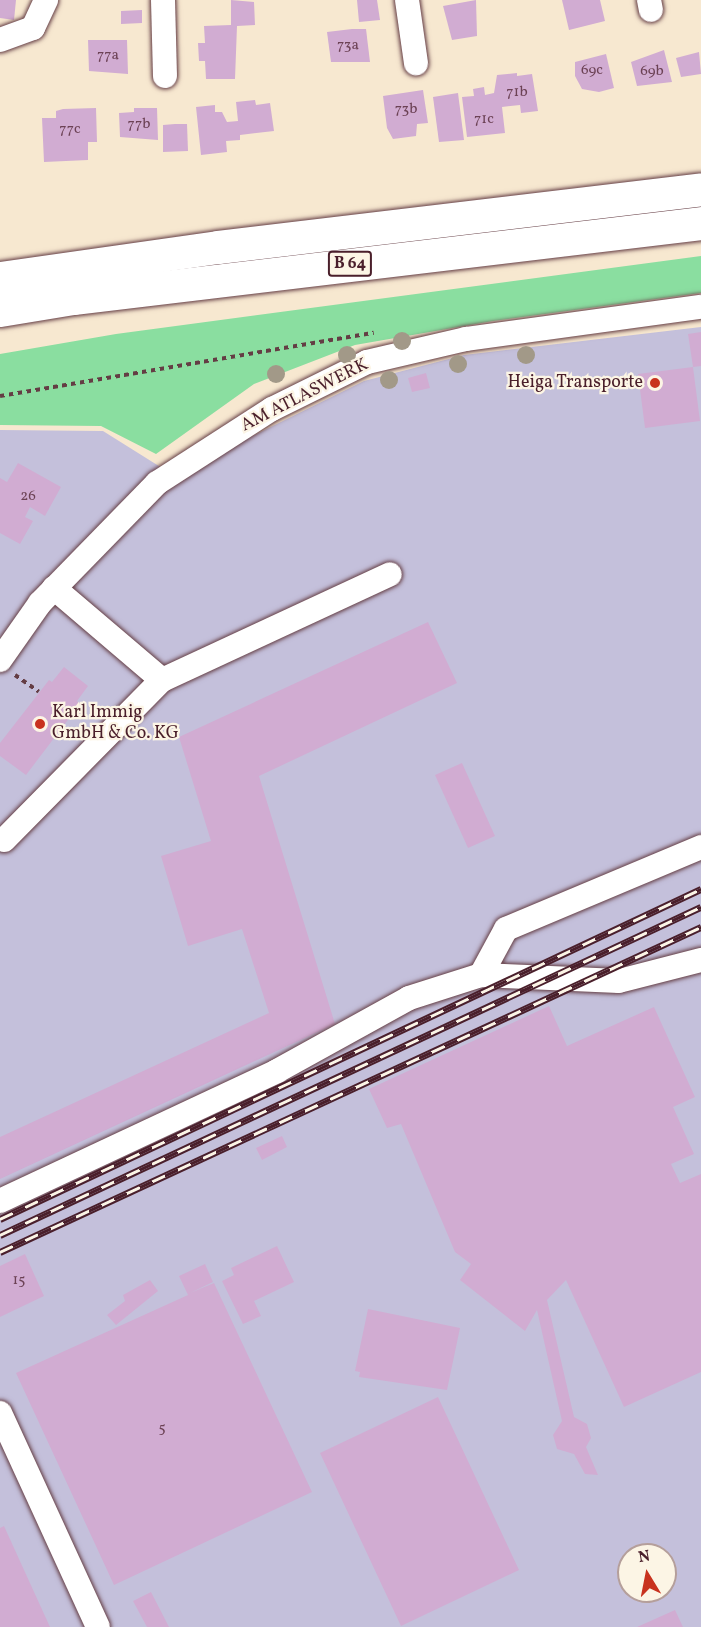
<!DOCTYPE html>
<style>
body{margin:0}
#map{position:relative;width:701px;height:1627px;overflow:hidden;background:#f7e8d0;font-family:Vollkorn,serif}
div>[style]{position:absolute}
.industrial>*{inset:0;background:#c4c0db}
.green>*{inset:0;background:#8adea0}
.building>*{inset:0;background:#d1acd2}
.path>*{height:4px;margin-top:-2px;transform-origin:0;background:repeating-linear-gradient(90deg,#643d44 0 4.5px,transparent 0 9px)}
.roads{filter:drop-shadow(0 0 2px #643d44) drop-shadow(0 0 2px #643d44)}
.minor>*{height:24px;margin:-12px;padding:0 12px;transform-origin:12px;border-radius:12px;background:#fff}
.highway>*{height:33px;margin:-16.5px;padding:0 16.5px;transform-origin:16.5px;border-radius:16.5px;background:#fff}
.rail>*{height:7px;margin-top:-3.5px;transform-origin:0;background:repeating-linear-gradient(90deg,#fcf5e5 0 14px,#4a1f2b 0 28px);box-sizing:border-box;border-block:2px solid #4a1f2b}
.trees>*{width:18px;height:18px;margin:-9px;border-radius:50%;background:#a29988}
.dots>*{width:16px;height:16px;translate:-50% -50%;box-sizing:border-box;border:3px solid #fcf5e5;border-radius:50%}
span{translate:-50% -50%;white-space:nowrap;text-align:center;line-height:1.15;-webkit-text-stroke:4.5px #fcf5e5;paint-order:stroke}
.number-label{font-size:15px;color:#6c4255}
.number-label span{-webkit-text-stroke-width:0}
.shield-label span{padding:2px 4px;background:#fcf5e5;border:2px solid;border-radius:4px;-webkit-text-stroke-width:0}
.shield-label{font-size:16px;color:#4a1f2b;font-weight:700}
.poi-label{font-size:18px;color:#4a1f2b}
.right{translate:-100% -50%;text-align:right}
.left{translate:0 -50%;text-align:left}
.street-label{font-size:18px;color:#4a1f2b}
.north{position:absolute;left:617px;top:1543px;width:60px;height:60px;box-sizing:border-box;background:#fcf5e5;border:2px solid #b59f9b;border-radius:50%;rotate:350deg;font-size:16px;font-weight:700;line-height:24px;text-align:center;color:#4a1f2b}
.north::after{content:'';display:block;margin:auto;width:21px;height:27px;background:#c8321e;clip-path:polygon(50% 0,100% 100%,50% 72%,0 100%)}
</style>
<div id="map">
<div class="industrial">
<div style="clip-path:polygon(evenodd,701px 327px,701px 1627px,0 1627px,0 430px,103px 431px,178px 478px,236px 444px,364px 381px,464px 355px,701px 327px,629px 1555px,665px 1555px,665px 1591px,629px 1591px,629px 1555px)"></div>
</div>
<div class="green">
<div style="clip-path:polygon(701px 256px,701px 293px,493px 321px,355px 345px,254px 384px,156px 454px,101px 426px,0 425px,0 354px,116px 334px)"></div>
</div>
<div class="building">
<div style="clip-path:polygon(0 0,16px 0,14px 20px,0 18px)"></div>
<div style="clip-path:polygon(231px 0,254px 2px,255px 25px,237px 26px,235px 79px,206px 79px,205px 61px,199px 61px,198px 43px,205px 43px,204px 26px,231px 25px)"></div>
<div style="clip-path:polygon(357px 0,377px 0,380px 20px,359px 22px)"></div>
<div style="clip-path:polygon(476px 0,477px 36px,452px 40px,443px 6px)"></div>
<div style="clip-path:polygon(562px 0,600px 0,605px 21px,569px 30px)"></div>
<div style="clip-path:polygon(142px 10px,142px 23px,121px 24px,121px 11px)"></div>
<div style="clip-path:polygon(352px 29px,366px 29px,370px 62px,331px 62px,327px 32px)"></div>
<div style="clip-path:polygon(88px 40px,127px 40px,128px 74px,89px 71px)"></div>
<div style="clip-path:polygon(664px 50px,672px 82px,637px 86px,631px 62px)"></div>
<div style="clip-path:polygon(699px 52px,701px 74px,681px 77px,676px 58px)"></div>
<div style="clip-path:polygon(606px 54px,614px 88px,599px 92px,582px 89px,575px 76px,575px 62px)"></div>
<div style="clip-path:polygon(517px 73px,517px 76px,532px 74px,538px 111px,521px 113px,520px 105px,502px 107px,505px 133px,467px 137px,462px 97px,474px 96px,473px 89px,484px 87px,485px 95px,494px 93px,497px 75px)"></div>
<div style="clip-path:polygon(423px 90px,428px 123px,417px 124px,416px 136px,393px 139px,387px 128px,383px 96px)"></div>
<div style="clip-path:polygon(458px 93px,464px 140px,439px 142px,433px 97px)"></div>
<div style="clip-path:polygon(255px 100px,256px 105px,270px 103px,274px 131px,240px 135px,240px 140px,226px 141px,227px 152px,201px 155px,196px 107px,215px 105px,215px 112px,222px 112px,227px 122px,238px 121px,236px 102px)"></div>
<div style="clip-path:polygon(96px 108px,97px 142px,88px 142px,88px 160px,44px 162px,42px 118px,56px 118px,56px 111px,63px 109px)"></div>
<div style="clip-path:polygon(134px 108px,157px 108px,158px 140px,120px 137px,119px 113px,134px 112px)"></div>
<div style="clip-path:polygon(175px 124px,187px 124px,188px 151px,163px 152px,163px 125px)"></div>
<div style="clip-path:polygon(701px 332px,701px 366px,693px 367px,688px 334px)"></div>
<div style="clip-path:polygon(693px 367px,700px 421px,645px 428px,638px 374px)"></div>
<div style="clip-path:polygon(426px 373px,430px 388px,412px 392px,408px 378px)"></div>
<div style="clip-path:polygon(18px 463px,61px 487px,45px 516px,30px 507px,25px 517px,33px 521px,20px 544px,0 533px,0 478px,7px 482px)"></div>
<div style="clip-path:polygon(428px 622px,457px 683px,259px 776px,335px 1024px,0 1179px,0 1137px,269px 1013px,242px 929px,188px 946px,161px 856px,211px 841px,179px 737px)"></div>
<div style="clip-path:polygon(64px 667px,88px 686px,77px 701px,80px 704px,26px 775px,0 756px,0 743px,49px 680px,52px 682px)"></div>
<div style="clip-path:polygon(462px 763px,495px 836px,468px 848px,435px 775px)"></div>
<div style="clip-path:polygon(549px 1006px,567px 1046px,654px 1007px,695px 1097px,673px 1107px,694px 1154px,671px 1164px,680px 1183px,701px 1174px,701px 1372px,624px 1407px,566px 1280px,547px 1300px,574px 1417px,587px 1424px,591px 1438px,586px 1447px,598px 1475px,585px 1474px,574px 1454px,557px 1449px,553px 1435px,562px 1421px,537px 1310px,525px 1331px,460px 1280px,471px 1264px,455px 1252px,401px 1124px,387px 1128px,369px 1089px)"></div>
<div style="clip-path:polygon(282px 1136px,287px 1147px,262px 1160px,256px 1148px)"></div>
<div style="clip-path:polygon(277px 1246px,294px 1282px,254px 1301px,261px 1316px,243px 1324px,222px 1281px,234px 1275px,231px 1268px)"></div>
<div style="clip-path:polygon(25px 1254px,44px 1296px,0 1317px,0 1266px)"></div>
<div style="clip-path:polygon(205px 1264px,213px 1282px,190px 1293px,214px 1283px,312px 1492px,114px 1585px,16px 1373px,188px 1295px,179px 1276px)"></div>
<div style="clip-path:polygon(150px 1280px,158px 1291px,116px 1325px,107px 1315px,125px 1301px,123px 1295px)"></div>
<div style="clip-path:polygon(368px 1309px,460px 1328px,447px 1390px,359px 1377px,360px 1372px,355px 1371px)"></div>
<div style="clip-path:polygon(438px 1397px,519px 1570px,401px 1626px,320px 1453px)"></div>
<div style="clip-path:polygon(4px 1526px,50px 1627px,0 1627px,0 1528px)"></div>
<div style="clip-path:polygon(151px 1592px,169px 1627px,147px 1627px,133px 1601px)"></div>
<div style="clip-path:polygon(675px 1610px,683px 1627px,637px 1627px)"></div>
</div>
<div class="path">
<div style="left:0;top:396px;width:379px;rotate:-9.6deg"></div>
<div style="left:15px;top:675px;width:29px;rotate:35deg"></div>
</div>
<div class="roads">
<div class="minor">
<div style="left:163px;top:0;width:76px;rotate:88.5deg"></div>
<div style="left:407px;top:0;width:64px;rotate:81.9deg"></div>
<div style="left:649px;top:0;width:10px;rotate:79deg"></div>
<div style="left:0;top:40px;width:35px;rotate:-20deg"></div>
<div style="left:33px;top:28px;width:31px;rotate:-65deg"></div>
<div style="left:0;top:660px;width:70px;rotate:-54.9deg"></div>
<div style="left:40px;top:603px;width:168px;rotate:-45.7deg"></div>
<div style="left:157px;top:483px;width:137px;rotate:-32.8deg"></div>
<div style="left:272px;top:409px;width:106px;rotate:-26.3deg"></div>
<div style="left:367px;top:362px;width:102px;rotate:-13.1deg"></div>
<div style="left:466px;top:339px;width:237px;rotate:-7.8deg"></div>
<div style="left:162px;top:680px;width:251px;rotate:-24.9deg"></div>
<div style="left:4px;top:840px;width:225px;rotate:-45.4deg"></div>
<div style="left:162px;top:680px;width:142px;rotate:-139.6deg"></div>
<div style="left:481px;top:975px;width:52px;rotate:-61.5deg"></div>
<div style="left:506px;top:929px;width:212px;rotate:-22.8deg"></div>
<div style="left:0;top:1201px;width:306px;rotate:-25.1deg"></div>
<div style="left:277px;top:1071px;width:151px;rotate:-28.9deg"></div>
<div style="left:409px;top:998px;width:76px;rotate:-17.7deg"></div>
<div style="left:481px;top:975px;width:138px;rotate:2.5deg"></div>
<div style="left:619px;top:981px;width:85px;rotate:-14.4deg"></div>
<div style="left:0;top:1413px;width:235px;rotate:65.4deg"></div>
</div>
<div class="highway">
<div style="left:0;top:278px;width:220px;rotate:-8.1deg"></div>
<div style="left:218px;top:247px;width:486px;rotate:-6.8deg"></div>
<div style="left:0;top:310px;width:74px;rotate:-9.3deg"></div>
<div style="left:73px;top:298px;width:632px;rotate:-6.81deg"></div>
</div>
</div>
<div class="rail">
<div style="left:0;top:1219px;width:775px;rotate:-25.21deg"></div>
<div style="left:0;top:1235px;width:774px;rotate:-25.08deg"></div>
<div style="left:0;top:1252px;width:773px;rotate:-24.87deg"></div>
</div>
<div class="trees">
<div style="left:402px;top:341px"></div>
<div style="left:347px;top:355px"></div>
<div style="left:526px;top:355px"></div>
<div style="left:458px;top:364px"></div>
<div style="left:276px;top:374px"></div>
<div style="left:389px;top:380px"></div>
</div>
<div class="dots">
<div style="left:655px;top:383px;background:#c8321e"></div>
<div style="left:40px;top:724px;background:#c8321e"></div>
</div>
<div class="number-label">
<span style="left:348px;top:46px">73a</span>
<span style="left:108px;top:56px">77a</span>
<span style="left:592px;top:71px">69c</span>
<span style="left:652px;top:72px">69b</span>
<span style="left:517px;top:93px">71b</span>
<span style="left:406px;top:110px">73b</span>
<span style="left:484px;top:120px">71c</span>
<span style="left:139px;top:125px">77b</span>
<span style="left:70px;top:130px">77c</span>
<span style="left:28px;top:497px">26</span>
<span style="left:19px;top:1281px">15</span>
<span style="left:162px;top:1429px">5</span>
</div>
<div class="shield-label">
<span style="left:350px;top:264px">B 64</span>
</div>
<div class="poi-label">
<span class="right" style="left:643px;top:383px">Heiga Transporte</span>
<span class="left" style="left:52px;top:724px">Karl Immig<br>GmbH &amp; Co. KG</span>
</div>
<div class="street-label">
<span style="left:305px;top:396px;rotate:-27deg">AM ATLASWERK</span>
</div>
<div class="north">N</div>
</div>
